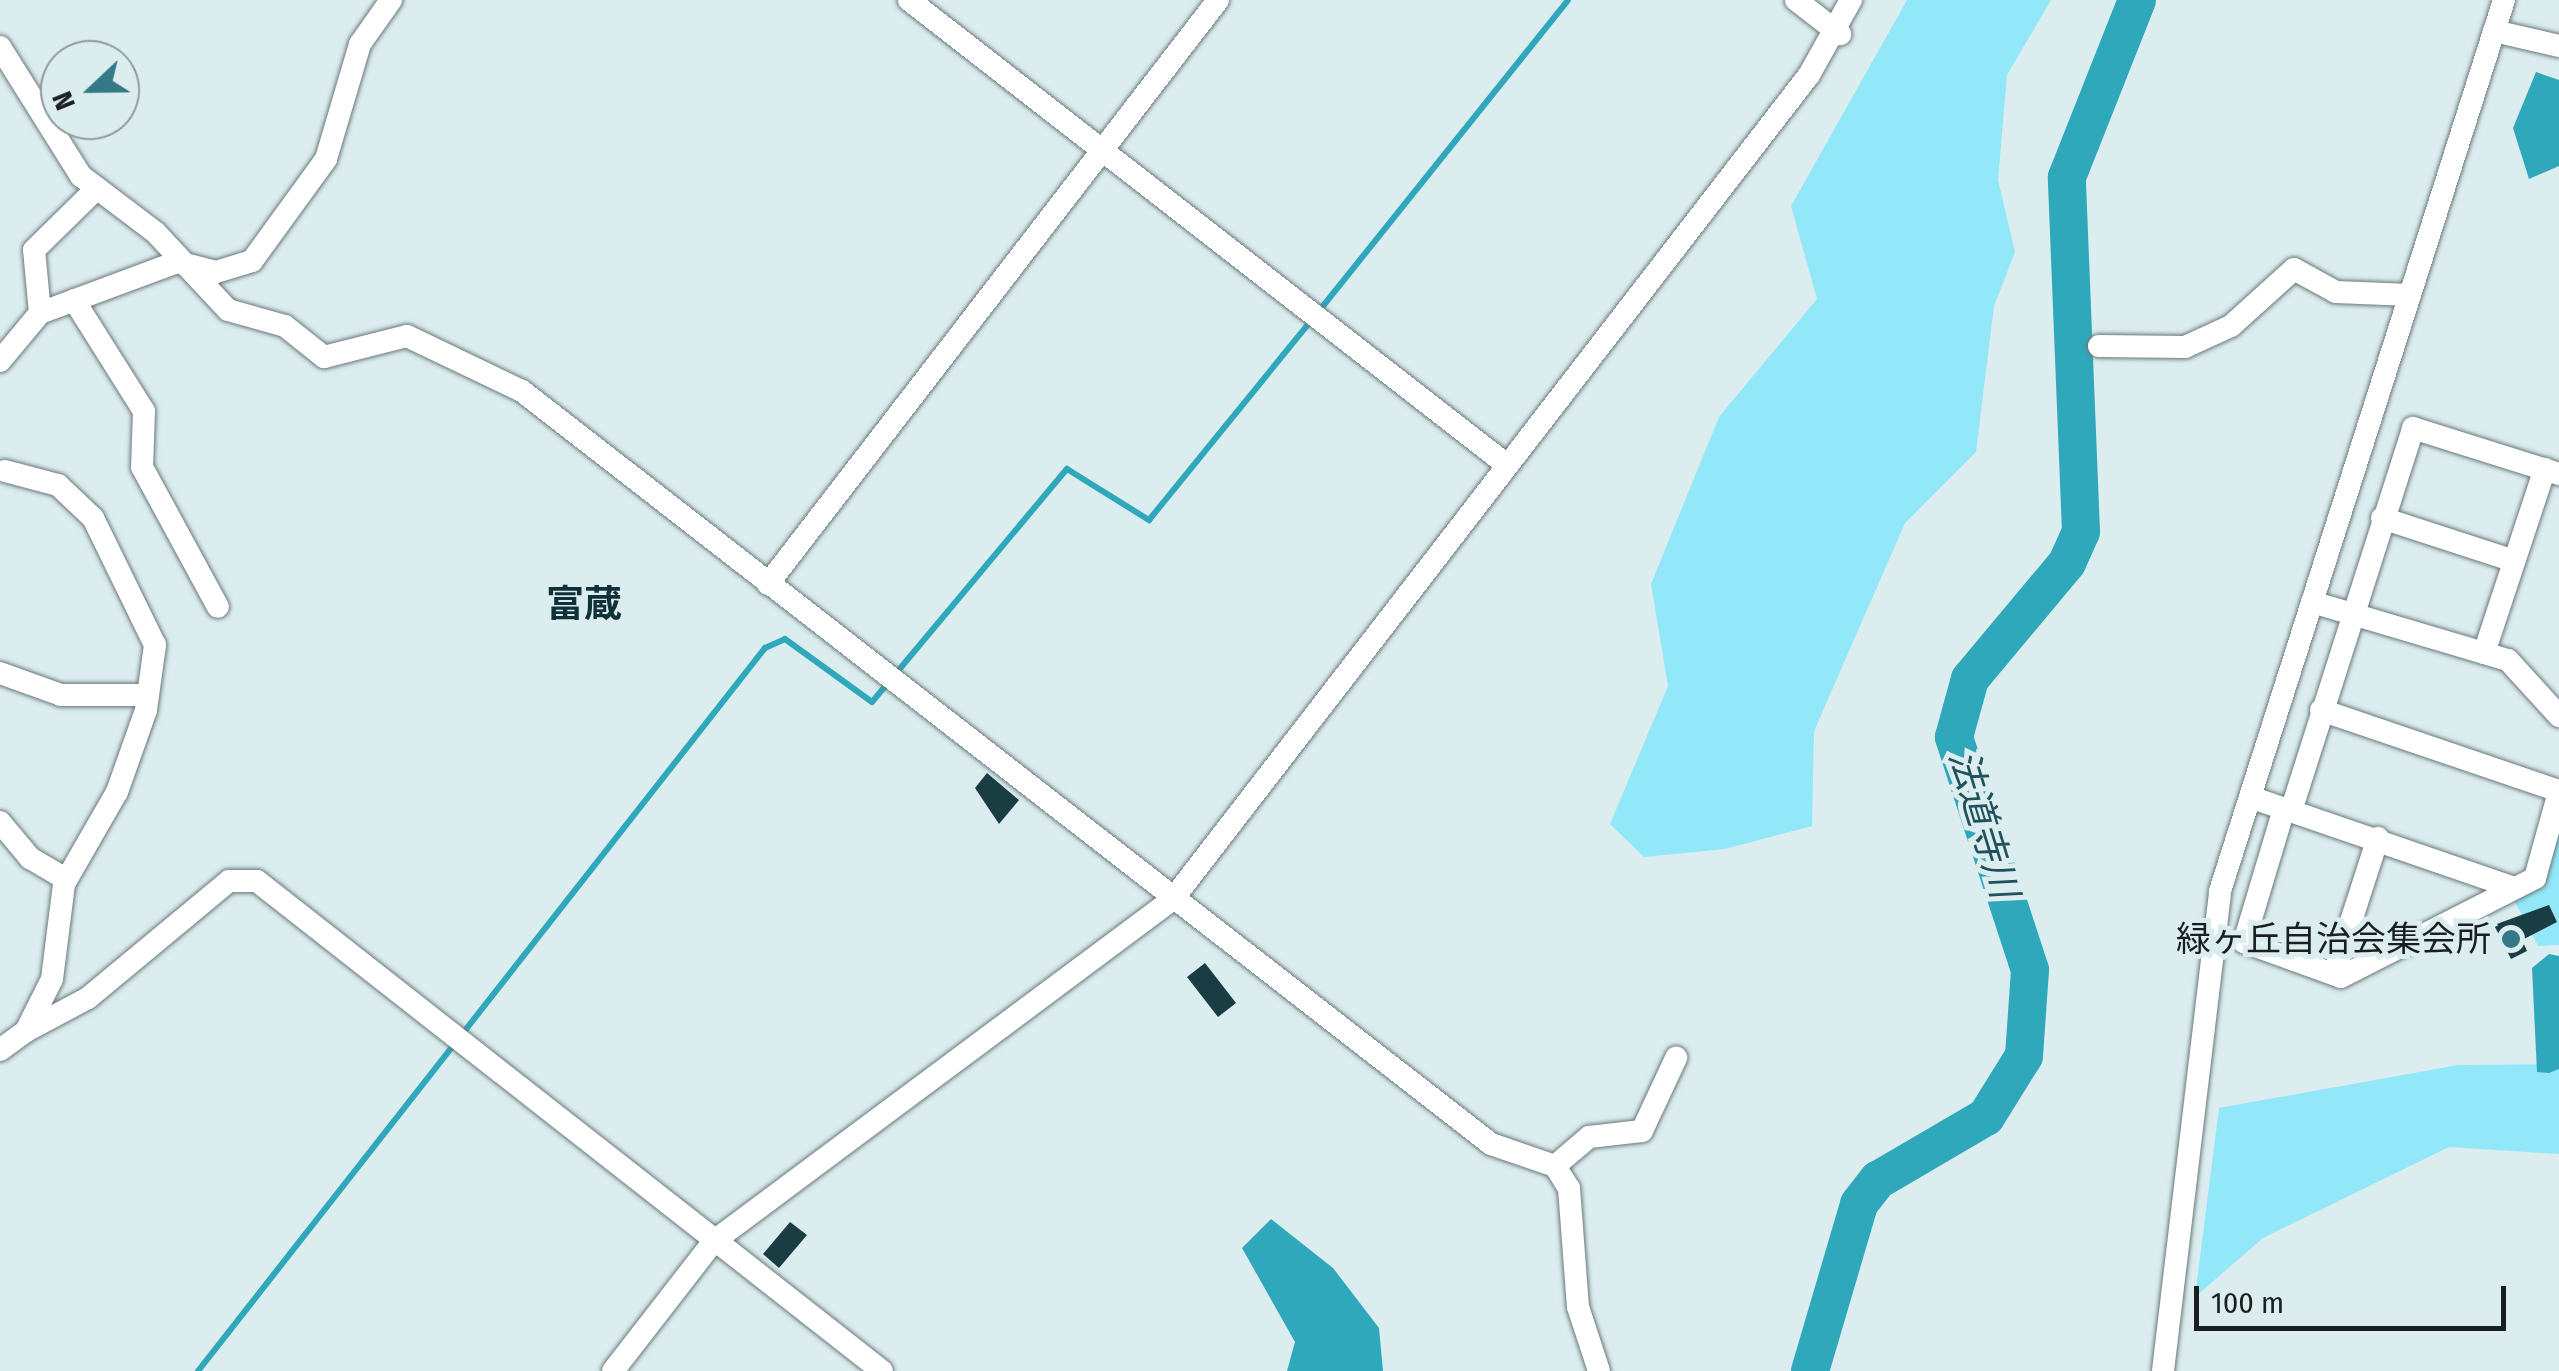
<!DOCTYPE html>
<meta charset="utf-8">
<style>
body{margin:0}
#map{position:relative;width:2559px;height:1371px;overflow:hidden;background:#dcedf0;font-family:"Fira Sans Condensed","Noto Sans JP",sans-serif}
div>[style]{position:absolute}
.green>*{inset:0;background:#92e8f8}
.water>*{inset:0;background:#30a8bb}
.stream>*{height:6px;margin:-3px;padding:0 3px;transform-origin:3px;border-radius:3px;background:#30a8bb}
.river>*{height:38px;margin:-19px;padding:0 19px;transform-origin:19px;border-radius:19px;background:#30a8bb}
.building>*{inset:0;background:#193d43}
.roads{filter:drop-shadow(0 0 2px #69787b) drop-shadow(0 0 2px #69787b)}
.minor>*{height:22px;margin:-11px;padding:0 11px;transform-origin:11px;border-radius:11px;background:#fff}
.dots>*{width:28px;height:28px;translate:-50% -50%;box-sizing:border-box;border:5px solid #dcedf0;border-radius:50%}
span{translate:-50% -50%;white-space:nowrap;text-align:center;line-height:1.15;-webkit-text-stroke:10px #dcedf0;paint-order:stroke}
.poi-label{font-size:35px;color:#191f20}
.right{translate:-100% -50%;text-align:right}
.neighbourhood-label{font-size:38px;color:#103137;font-weight:700}
.water-label{font-size:38px;color:#21515a;font-style:italic}
.north{position:absolute;left:40px;top:40px;width:100px;height:100px;box-sizing:border-box;background:#dcedf0;border:2px solid #8e9b9d;border-radius:50%;rotate:248deg;font-size:28px;font-weight:700;line-height:40px;text-align:center;color:#191f20}
.north::after{content:'';display:block;margin:auto;width:35px;height:45px;background:#337986;clip-path:polygon(50% 0,100% 100%,50% 72%,0 100%)}
.scale{position:absolute;left:2194px;top:1286px;width:312px;height:45px;box-sizing:border-box;border:5px solid #191f20;border-top:0;padding-left:12px;font-size:30px;line-height:35px;white-space:nowrap;color:#191f20;-webkit-text-stroke:8px #dcedf0;paint-order:stroke}
</style>
<div id="map">
<div class="green">
<div style="clip-path:polygon(1907px 0,2051px 0,2007px 75px,1998px 180px,2015px 252px,1994px 306px,1976px 452px,1905px 523px,1814px 731px,1812px 826px,1725px 849px,1644px 857px,1610px 824px,1668px 686px,1651px 584px,1719px 417px,1817px 299px,1791px 206px)"></div>
<div style="clip-path:polygon(2559px 831px,2559px 945px,2538px 946px,2513px 898px)"></div>
<div style="clip-path:polygon(2559px 1064px,2559px 1154px,2449px 1147px,2263px 1238px,2195px 1297px,2219px 1108px,2458px 1065px)"></div>
</div>
<div class="water">
<div style="clip-path:polygon(2536px 72px,2559px 80px,2559px 166px,2529px 179px,2513px 128px)"></div>
<div style="clip-path:polygon(2549px 954px,2559px 956px,2559px 1069px,2549px 1073px,2537px 1072px,2532px 968px)"></div>
<div style="clip-path:polygon(1271px 1219px,1333px 1268px,1379px 1328px,1383px 1371px,1287px 1371px,1295px 1342px,1242px 1248px)"></div>
</div>
<div class="stream">
<div style="left:1319px;top:311px;width:398px;rotate:-51.3deg"></div>
<div style="left:198px;top:1371px;width:919px;rotate:-51.9deg"></div>
<div style="left:765px;top:648px;width:22px;rotate:-24deg"></div>
<div style="left:785px;top:639px;width:107px;rotate:35.9deg"></div>
<div style="left:872px;top:702px;width:304px;rotate:-50.1deg"></div>
<div style="left:1067px;top:469px;width:97px;rotate:31.9deg"></div>
<div style="left:1149px;top:520px;width:257px;rotate:-50.9deg"></div>
</div>
<div class="river">
<div style="left:1810px;top:1371px;width:174px;rotate:-73.6deg"></div>
<div style="left:1859px;top:1204px;width:31px;rotate:-52deg"></div>
<div style="left:1878px;top:1180px;width:125px;rotate:-30.3deg"></div>
<div style="left:1986px;top:1117px;width:72px;rotate:-58.1deg"></div>
<div style="left:2024px;top:1056px;width:86px;rotate:-86deg"></div>
<div style="left:2030px;top:970px;width:245px;rotate:-108.1deg"></div>
<div style="left:1954px;top:737px;width:60px;rotate:-74.6deg"></div>
<div style="left:1970px;top:679px;width:151px;rotate:-50.1deg"></div>
<div style="left:2067px;top:563px;width:34px;rotate:-66deg"></div>
<div style="left:2081px;top:532px;width:355px;rotate:-92.3deg"></div>
<div style="left:2067px;top:177px;width:190px;rotate:-68.4deg"></div>
</div>
<div class="building">
<div style="clip-path:polygon(987px 773px,1019px 800px,999px 824px,975px 788px)"></div>
<div style="clip-path:polygon(2549px 905px,2557px 922px,2522px 940px,2527px 951px,2511px 959px,2494px 925px)"></div>
<div style="clip-path:polygon(1205px 963px,1236px 1003px,1218px 1017px,1187px 977px)"></div>
<div style="clip-path:polygon(790px 1222px,807px 1235px,779px 1268px,763px 1254px)"></div>
</div>
<div class="roads">
<div class="minor">
<div style="left:909px;top:0;width:753px;rotate:37.87deg"></div>
<div style="left:1796px;top:0;width:56px;rotate:37.7deg"></div>
<div style="left:2494px;top:31px;width:67px;rotate:13deg"></div>
<div style="left:0;top:47px;width:152px;rotate:57.9deg"></div>
<div style="left:81px;top:176px;width:94px;rotate:37.2deg"></div>
<div style="left:156px;top:233px;width:105px;rotate:46.9deg"></div>
<div style="left:228px;top:310px;width:59px;rotate:15.7deg"></div>
<div style="left:285px;top:326px;width:50px;rotate:38.5deg"></div>
<div style="left:324px;top:357px;width:86px;rotate:-14.2deg"></div>
<div style="left:407px;top:336px;width:127px;rotate:25.6deg"></div>
<div style="left:522px;top:391px;width:1227px;rotate:37.85deg"></div>
<div style="left:1491px;top:1144px;width:68px;rotate:19deg"></div>
<div style="left:1555px;top:1166px;width:45px;rotate:-40.5deg"></div>
<div style="left:1589px;top:1137px;width:53px;rotate:-6.5deg"></div>
<div style="left:1642px;top:1131px;width:81px;rotate:-65deg"></div>
<div style="left:74px;top:300px;width:131px;rotate:57.8deg"></div>
<div style="left:144px;top:411px;width:56px;rotate:92deg"></div>
<div style="left:142px;top:467px;width:159px;rotate:61.5deg"></div>
<div style="left:40px;top:313px;width:63px;rotate:-95.4deg"></div>
<div style="left:34px;top:250px;width:88px;rotate:-44.5deg"></div>
<div style="left:2099px;top:346px;width:86px;rotate:0.7deg"></div>
<div style="left:2185px;top:347px;width:51px;rotate:-24.5deg"></div>
<div style="left:2231px;top:326px;width:85px;rotate:-42.1deg"></div>
<div style="left:2294px;top:269px;width:48px;rotate:28.7deg"></div>
<div style="left:2336px;top:292px;width:74px;rotate:2.3deg"></div>
<div style="left:0;top:361px;width:62px;rotate:-50.2deg"></div>
<div style="left:40px;top:313px;width:146px;rotate:-20.4deg"></div>
<div style="left:177px;top:262px;width:40px;rotate:14.4deg"></div>
<div style="left:216px;top:272px;width:38px;rotate:-17deg"></div>
<div style="left:252px;top:261px;width:126px;rotate:-54deg"></div>
<div style="left:326px;top:159px;width:120px;rotate:-73.5deg"></div>
<div style="left:360px;top:44px;width:54px;rotate:-54.8deg"></div>
<div style="left:2382px;top:518px;width:139px;rotate:18deg"></div>
<div style="left:768px;top:584px;width:737px;rotate:-52.38deg"></div>
<div style="left:2312px;top:602px;width:204px;rotate:16.5deg"></div>
<div style="left:2508px;top:660px;width:76px;rotate:47.7deg"></div>
<div style="left:2484px;top:653px;width:194px;rotate:-71.7deg"></div>
<div style="left:0;top:673px;width:65px;rotate:19.8deg"></div>
<div style="left:61px;top:695px;width:87px"></div>
<div style="left:2321px;top:710px;width:251px;rotate:18.8deg"></div>
<div style="left:2250px;top:797px;width:280px;rotate:19deg"></div>
<div style="left:2284px;top:809px;width:139px;rotate:106.7deg"></div>
<div style="left:2244px;top:942px;width:103px;rotate:19.8deg"></div>
<div style="left:2341px;top:977px;width:218px;rotate:-27deg"></div>
<div style="left:2535px;top:878px;width:89px;rotate:-74.4deg"></div>
<div style="left:2291px;top:811px;width:402px;rotate:-72.3deg"></div>
<div style="left:2413px;top:428px;width:153px;rotate:17.5deg"></div>
<div style="left:0;top:822px;width:47px;rotate:50.2deg"></div>
<div style="left:30px;top:858px;width:42px;rotate:30.3deg"></div>
<div style="left:2334px;top:974px;width:143px;rotate:-72.1deg"></div>
<div style="left:26px;top:1031px;width:70px;rotate:-28deg"></div>
<div style="left:88px;top:998px;width:183px;rotate:-39.7deg"></div>
<div style="left:229px;top:881px;width:28px"></div>
<div style="left:257px;top:881px;width:794px;rotate:38.1deg"></div>
<div style="left:0;top:1050px;width:32px;rotate:-36deg"></div>
<div style="left:26px;top:1031px;width:58px;rotate:-63.4deg"></div>
<div style="left:52px;top:979px;width:96px;rotate:-82.8deg"></div>
<div style="left:64px;top:884px;width:106px;rotate:-60.1deg"></div>
<div style="left:117px;top:792px;width:87px;rotate:-70.5deg"></div>
<div style="left:146px;top:710px;width:66px;rotate:-82.1deg"></div>
<div style="left:155px;top:645px;width:141px;rotate:-116deg"></div>
<div style="left:93px;top:518px;width:48px;rotate:-136.7deg"></div>
<div style="left:58px;top:485px;width:55px;rotate:-165.2deg"></div>
<div style="left:1555px;top:1166px;width:26px;rotate:58deg"></div>
<div style="left:1569px;top:1188px;width:119px;rotate:85.7deg"></div>
<div style="left:1578px;top:1307px;width:67px;rotate:71.8deg"></div>
<div style="left:613px;top:1371px;width:165px;rotate:-52.2deg"></div>
<div style="left:714px;top:1241px;width:572px;rotate:-36.69deg"></div>
<div style="left:1173px;top:899px;width:1041px;rotate:-52.34deg"></div>
<div style="left:1809px;top:75px;width:86px;rotate:-60.8deg"></div>
<div style="left:2163px;top:1371px;width:483px;rotate:-83.2deg"></div>
<div style="left:2220px;top:891px;width:935px;rotate:-72.32deg"></div>
</div>
</div>
<div class="dots">
<div style="left:2511px;top:939px;background:#337986"></div>
</div>
<div class="poi-label">
<span class="right" style="left:2491px;top:939px">緑ヶ丘自治会集会所</span>
</div>
<div class="neighbourhood-label">
<span style="left:584px;top:605px">富蔵</span>
</div>
<div class="water-label">
<span style="left:1983px;top:824px;rotate:73deg">法道寺川</span>
</div>
<div class="north">N</div>
<div class="scale">100 m</div>
</div>
